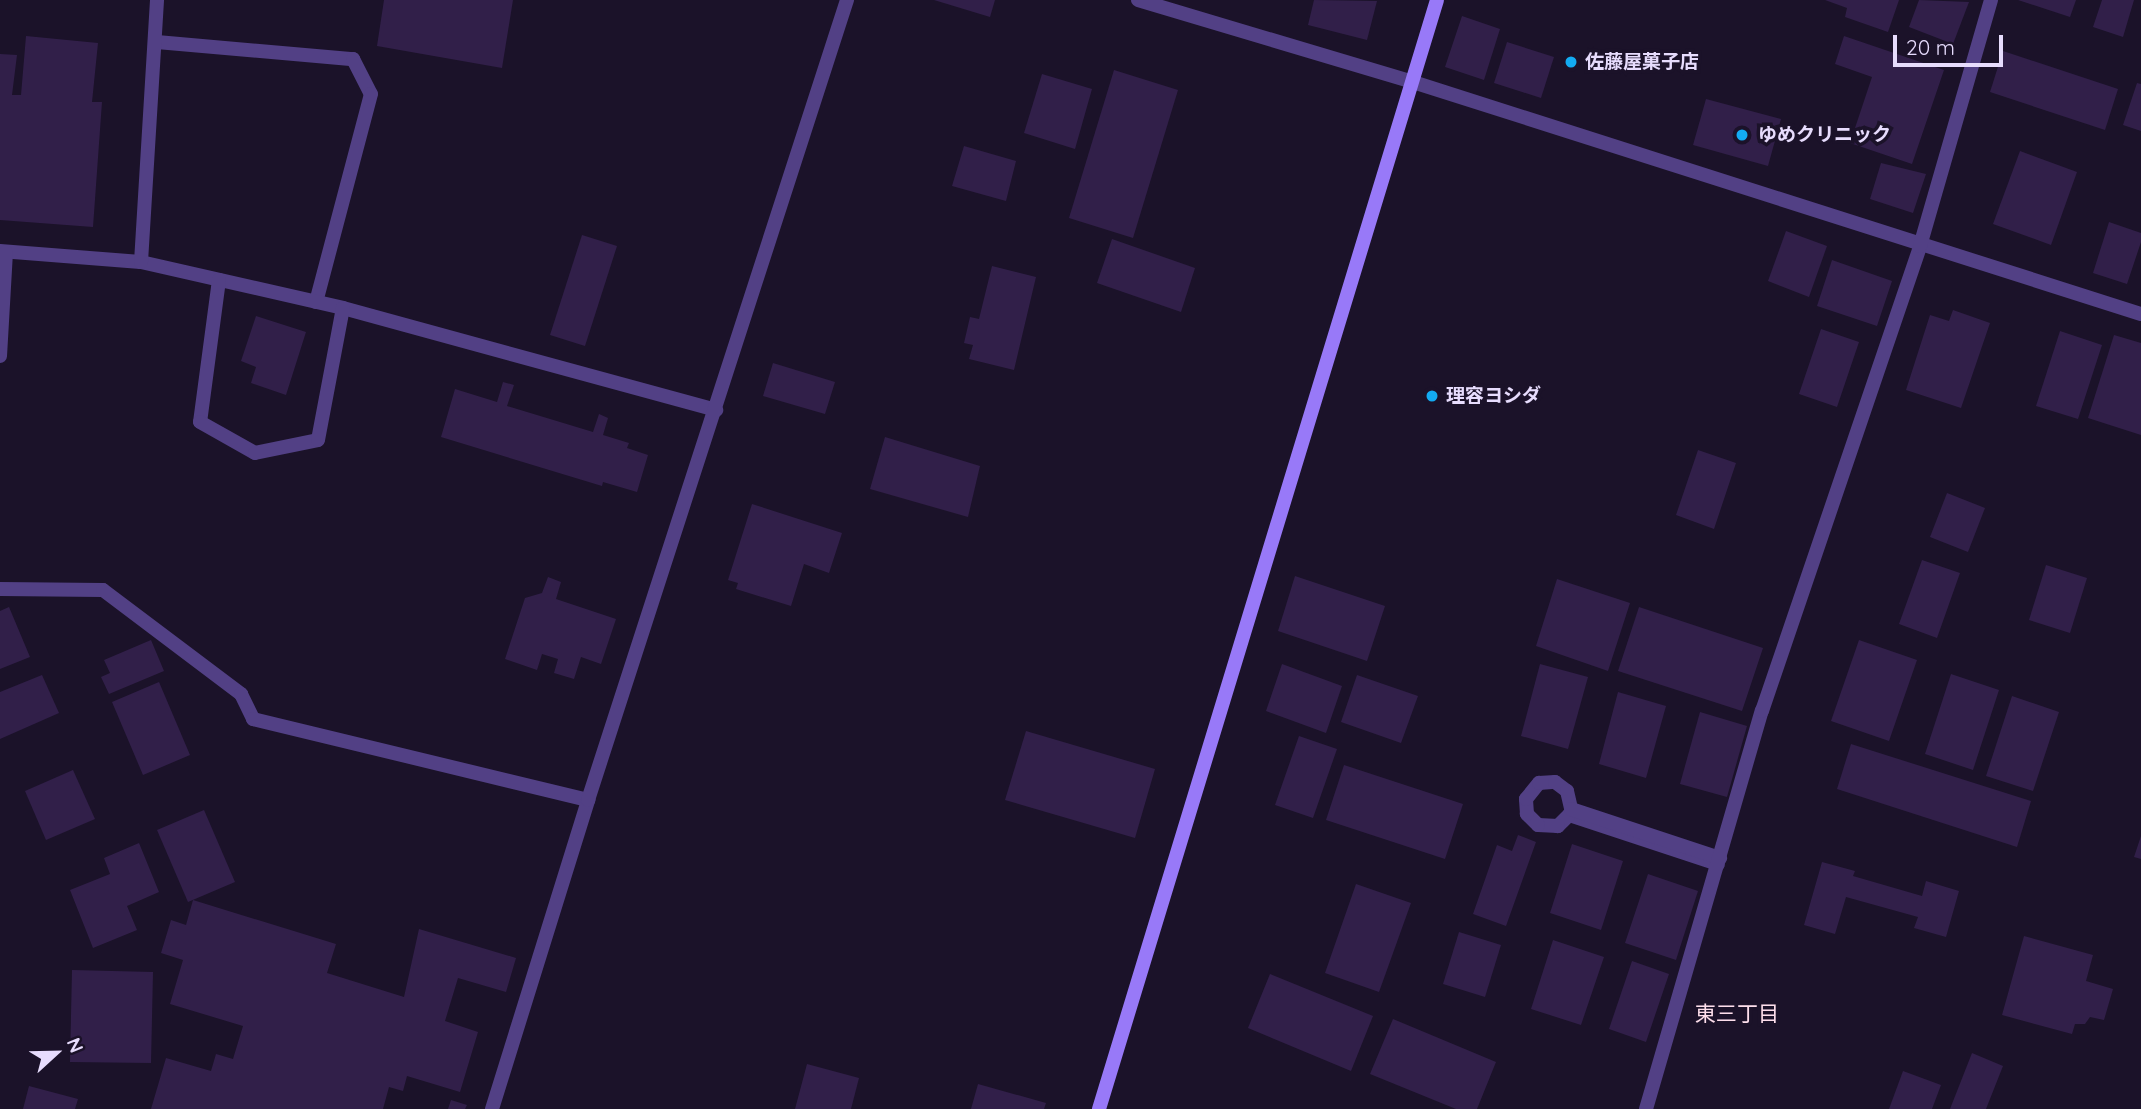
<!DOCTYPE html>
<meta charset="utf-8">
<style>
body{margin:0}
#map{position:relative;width:2141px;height:1109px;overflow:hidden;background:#1b1229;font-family:Quicksand,"Noto Sans JP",sans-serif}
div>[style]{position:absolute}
.building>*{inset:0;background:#311f49}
.street>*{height:14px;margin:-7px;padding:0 7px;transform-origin:7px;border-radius:7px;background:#524085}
.secondary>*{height:14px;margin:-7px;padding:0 7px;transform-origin:7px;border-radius:7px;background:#9879f8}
.dots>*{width:19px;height:19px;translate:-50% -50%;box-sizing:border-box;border:4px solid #1b1229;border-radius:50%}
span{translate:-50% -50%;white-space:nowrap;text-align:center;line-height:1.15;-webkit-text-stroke:7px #1b1229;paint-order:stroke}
.poi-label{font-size:19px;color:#e7dcfd;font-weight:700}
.left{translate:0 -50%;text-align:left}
.neighbourhood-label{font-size:21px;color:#fddeeb}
.north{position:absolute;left:21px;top:1018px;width:70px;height:70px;-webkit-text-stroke:5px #1b1229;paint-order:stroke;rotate:68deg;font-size:19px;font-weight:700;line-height:28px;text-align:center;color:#e7dcfd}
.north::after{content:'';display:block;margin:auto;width:24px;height:32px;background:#e7dcfd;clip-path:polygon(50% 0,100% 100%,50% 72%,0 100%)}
.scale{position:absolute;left:1893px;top:35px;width:110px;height:32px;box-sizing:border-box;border:4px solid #e7dcfd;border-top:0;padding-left:9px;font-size:21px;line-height:24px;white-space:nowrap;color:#e7dcfd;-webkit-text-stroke:5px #1b1229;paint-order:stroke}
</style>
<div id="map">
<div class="building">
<div style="clip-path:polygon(384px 0,513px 0,502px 68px,377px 46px)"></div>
<div style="clip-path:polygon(934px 0,995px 0,990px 17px)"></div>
<div style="clip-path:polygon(1314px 0,1377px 1px,1367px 40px,1308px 25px)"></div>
<div style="clip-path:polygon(1825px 0,1899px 0,1888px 32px,1845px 17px,1847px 8px)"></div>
<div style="clip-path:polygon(1919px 0,1969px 2px,1953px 44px,1909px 27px)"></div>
<div style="clip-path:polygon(2018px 0,2076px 0,2070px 17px)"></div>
<div style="clip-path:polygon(2102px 0,2134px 0,2123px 37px,2093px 27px)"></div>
<div style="clip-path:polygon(1462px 16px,1500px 29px,1484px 80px,1445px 67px)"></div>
<div style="clip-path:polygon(26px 36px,98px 43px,92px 102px,102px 102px,93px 227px,0 220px,0 54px,17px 55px,12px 95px,21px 95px)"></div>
<div style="clip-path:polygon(1844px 36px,1944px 70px,1912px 164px,1850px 143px,1872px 77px,1835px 64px)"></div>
<div style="clip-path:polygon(1507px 42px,1554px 57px,1541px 98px,1494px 83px)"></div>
<div style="clip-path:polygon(2003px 51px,2118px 89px,2105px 130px,1990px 92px)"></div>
<div style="clip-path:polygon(1114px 70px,1178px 90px,1133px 238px,1069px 218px)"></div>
<div style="clip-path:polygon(1042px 74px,1092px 89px,1075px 149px,1024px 133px)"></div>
<div style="clip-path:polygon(2137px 83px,2141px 84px,2141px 131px,2123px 125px)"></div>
<div style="clip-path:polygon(1706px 99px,1781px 119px,1768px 166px,1693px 145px)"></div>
<div style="clip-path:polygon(964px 146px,1016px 161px,1006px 201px,952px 186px)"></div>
<div style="clip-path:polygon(2020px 151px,2077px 172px,2051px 245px,1993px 224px)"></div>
<div style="clip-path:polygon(1881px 163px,1926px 174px,1913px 213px,1870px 199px)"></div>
<div style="clip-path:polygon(2109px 222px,2141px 233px,2141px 242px,2127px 284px,2093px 273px)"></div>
<div style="clip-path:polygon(1786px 231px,1827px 246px,1809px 297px,1768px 281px)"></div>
<div style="clip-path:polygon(582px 235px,617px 246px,585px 346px,550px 335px)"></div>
<div style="clip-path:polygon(1112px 239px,1195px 268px,1181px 312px,1097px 283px)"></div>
<div style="clip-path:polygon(1832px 260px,1892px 281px,1877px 326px,1817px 306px)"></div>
<div style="clip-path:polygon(992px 266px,1036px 277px,1014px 370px,969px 359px,973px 345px,964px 343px,970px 317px,979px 319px)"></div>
<div style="clip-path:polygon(1953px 310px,1990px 323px,1961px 408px,1906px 390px,1930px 315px,1949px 321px)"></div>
<div style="clip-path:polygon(256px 316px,306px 332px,286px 395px,251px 383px,256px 367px,241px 361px)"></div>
<div style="clip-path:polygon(1821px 329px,1859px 342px,1837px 407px,1799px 394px)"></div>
<div style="clip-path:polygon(2060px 331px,2102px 345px,2078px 419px,2036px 406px)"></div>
<div style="clip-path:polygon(2114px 335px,2141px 343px,2141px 435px,2088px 418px)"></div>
<div style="clip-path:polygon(773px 363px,835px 382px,825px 414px,763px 396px)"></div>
<div style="clip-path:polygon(503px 382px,514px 385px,507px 406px,593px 432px,599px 414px,608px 418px,603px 435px,629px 443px,627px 448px,648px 455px,637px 492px,603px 482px,602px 486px,441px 437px,455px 389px,497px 402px)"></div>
<div style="clip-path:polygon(885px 437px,980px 466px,968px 517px,870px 489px)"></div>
<div style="clip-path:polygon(1698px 450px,1736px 463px,1714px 529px,1676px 515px)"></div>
<div style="clip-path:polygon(1947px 493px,1985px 508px,1968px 552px,1930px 537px)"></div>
<div style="clip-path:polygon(752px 504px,842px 533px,829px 573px,804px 564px,791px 606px,736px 589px,738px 583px,728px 580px)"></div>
<div style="clip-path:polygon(1922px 560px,1960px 573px,1937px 638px,1899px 624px)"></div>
<div style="clip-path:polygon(2046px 565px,2087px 578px,2070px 633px,2029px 620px)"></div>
<div style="clip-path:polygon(1295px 576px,1385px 606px,1367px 661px,1278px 631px)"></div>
<div style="clip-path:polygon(548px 577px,561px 582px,556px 599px,616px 619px,601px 664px,581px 657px,574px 679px,554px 673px,558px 659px,542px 654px,537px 670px,505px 659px,525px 598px,542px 593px)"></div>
<div style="clip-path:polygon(1557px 579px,1630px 603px,1608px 671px,1536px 646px)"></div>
<div style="clip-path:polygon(9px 607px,30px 657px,0 669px,0 611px)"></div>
<div style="clip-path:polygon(1639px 607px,1763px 648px,1742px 711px,1618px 671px)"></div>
<div style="clip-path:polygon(151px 640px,164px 671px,109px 694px,101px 677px,110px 673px,104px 660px)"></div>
<div style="clip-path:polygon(1859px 640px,1917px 660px,1889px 741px,1831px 721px)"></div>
<div style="clip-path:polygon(1282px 664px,1342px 686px,1326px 733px,1266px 711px)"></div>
<div style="clip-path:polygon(1540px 664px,1588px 677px,1568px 749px,1521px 736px)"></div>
<div style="clip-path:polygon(1951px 674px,1999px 690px,1973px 770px,1925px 754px)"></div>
<div style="clip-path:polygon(42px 675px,59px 713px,0 739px,0 692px)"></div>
<div style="clip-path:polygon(1357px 675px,1418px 696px,1401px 743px,1341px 722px)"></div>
<div style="clip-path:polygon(159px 682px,190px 755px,143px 775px,112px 702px)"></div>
<div style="clip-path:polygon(1618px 692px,1666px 706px,1646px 778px,1599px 764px)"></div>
<div style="clip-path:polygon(2012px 696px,2059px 712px,2033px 791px,1986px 776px)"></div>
<div style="clip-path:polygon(1700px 712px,1747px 726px,1727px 797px,1680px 784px)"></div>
<div style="clip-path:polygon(1026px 731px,1155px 769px,1135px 838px,1005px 800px)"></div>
<div style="clip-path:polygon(1299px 736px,1337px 749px,1313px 818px,1275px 805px)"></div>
<div style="clip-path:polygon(1851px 744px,2031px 801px,2017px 847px,1837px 789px)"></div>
<div style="clip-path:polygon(1344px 765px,1463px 804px,1445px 859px,1326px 820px)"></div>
<div style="clip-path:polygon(73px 770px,95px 819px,46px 840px,25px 791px)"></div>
<div style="clip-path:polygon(204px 810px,235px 882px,188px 902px,157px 830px)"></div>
<div style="clip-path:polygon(1518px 835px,1536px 842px,1506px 926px,1473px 914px,1497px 845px,1512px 851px)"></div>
<div style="clip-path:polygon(2141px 836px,2141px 859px,2134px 857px)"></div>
<div style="clip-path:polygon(139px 843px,159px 892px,127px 906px,137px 930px,93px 948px,70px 890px,110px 874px,104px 858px)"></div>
<div style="clip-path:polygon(1572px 844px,1623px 861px,1601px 930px,1550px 913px)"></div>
<div style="clip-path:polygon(1822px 862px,1855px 871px,1853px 876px,1922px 896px,1926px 881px,1959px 891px,1946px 937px,1914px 928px,1918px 917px,1846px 897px,1835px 934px,1804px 925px)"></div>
<div style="clip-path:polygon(1648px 874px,1698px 891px,1676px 960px,1625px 943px)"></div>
<div style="clip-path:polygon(1356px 884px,1411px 903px,1379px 992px,1325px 973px)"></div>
<div style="clip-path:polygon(193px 900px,336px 944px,327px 973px,404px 997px,419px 929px,516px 958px,506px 992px,458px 978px,445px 1021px,478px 1032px,460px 1092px,407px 1076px,403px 1091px,389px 1087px,383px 1109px,151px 1109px,166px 1058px,211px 1071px,216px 1054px,233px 1059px,243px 1026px,170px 1004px,183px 960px,161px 953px,171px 920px,186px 925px)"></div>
<div style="clip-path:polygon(1459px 932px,1501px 945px,1485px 997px,1443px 984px)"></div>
<div style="clip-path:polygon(2024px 936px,2093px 955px,2086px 981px,2113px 989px,2104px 1020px,2090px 1017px,2085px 1024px,2075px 1024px,2072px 1034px,2002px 1015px)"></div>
<div style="clip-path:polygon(1553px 940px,1604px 957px,1581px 1025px,1531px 1009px)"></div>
<div style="clip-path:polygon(1632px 961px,1669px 974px,1646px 1042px,1609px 1029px)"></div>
<div style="clip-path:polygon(72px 970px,153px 972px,151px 1063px,70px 1062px)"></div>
<div style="clip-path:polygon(1270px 974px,1373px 1016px,1351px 1071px,1248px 1028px)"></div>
<div style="clip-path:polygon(1393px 1019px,1496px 1062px,1477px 1109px,1456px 1109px,1370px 1074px)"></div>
<div style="clip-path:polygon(1972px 1053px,2003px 1066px,1986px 1109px,1950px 1109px)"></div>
<div style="clip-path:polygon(807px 1064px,859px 1078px,851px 1109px,795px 1109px)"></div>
<div style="clip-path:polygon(1903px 1071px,1941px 1085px,1932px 1109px,1889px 1109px)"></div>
<div style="clip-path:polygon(978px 1084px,1046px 1103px,1044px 1109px,971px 1109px)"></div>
<div style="clip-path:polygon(29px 1086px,78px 1099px,75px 1109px,23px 1109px)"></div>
<div style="clip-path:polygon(451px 1100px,467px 1105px,465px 1109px,448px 1109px)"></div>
</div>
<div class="street">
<div style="left:1138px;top:0;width:287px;rotate:16.6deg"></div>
<div style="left:1413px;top:82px;width:764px;rotate:17.68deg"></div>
<div style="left:157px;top:42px;width:197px;rotate:5deg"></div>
<div style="left:353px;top:59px;width:39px;rotate:63deg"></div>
<div style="left:371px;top:94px;width:215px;rotate:104.8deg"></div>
<div style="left:0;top:251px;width:141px;rotate:4.5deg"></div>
<div style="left:141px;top:262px;width:207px;rotate:12.8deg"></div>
<div style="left:343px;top:308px;width:387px;rotate:15.3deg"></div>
<div style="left:141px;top:262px;width:262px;rotate:-86.5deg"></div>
<div style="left:219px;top:280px;width:143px;rotate:97.6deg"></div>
<div style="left:200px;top:422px;width:63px;rotate:29.4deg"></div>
<div style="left:255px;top:453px;width:64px;rotate:-11.7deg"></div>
<div style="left:318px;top:440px;width:134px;rotate:-79.3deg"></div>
<div style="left:0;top:356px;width:104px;rotate:-86.7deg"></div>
<div style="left:0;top:589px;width:103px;rotate:0.6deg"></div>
<div style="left:103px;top:590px;width:173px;rotate:37deg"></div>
<div style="left:241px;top:694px;width:28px;rotate:64deg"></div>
<div style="left:253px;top:719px;width:345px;rotate:13.6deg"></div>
<div style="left:1718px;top:864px;width:157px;rotate:-161.8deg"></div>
<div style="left:1569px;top:815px;width:16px;rotate:135deg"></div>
<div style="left:1558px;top:826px;width:20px;rotate:-177deg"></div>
<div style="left:1538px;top:825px;width:16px;rotate:-135deg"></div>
<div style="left:1527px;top:814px;width:15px;rotate:-94deg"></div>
<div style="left:1526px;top:799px;width:21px;rotate:-51deg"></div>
<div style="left:1539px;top:783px;width:16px;rotate:-4deg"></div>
<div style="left:1555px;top:782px;width:15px;rotate:37deg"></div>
<div style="left:1567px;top:791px;width:18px;rotate:77deg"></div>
<div style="left:1571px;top:809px;width:157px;rotate:18.2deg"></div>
<div style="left:492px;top:1109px;width:324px;rotate:-72.7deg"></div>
<div style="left:588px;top:800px;width:841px;rotate:-72.06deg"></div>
<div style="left:1646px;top:1109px;width:415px;rotate:-73.8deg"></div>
<div style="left:1762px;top:711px;width:491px;rotate:-71.2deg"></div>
<div style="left:1920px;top:246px;width:256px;rotate:-73.9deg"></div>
</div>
<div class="secondary">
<div style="left:1099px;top:1109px;width:1159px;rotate:-73.05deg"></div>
</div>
<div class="dots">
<div style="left:1571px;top:62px;background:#13abf2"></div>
<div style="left:1742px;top:135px;background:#13abf2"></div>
<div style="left:1432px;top:396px;background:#13abf2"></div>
</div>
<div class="poi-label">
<span class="left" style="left:1585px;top:62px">佐藤屋菓子店</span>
<span class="left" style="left:1758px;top:135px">ゆめクリニック</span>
<span class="left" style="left:1446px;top:396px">理容ヨシダ</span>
</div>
<div class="neighbourhood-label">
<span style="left:1737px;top:1013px">東三丁目</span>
</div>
<div class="north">N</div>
<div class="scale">20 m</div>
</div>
